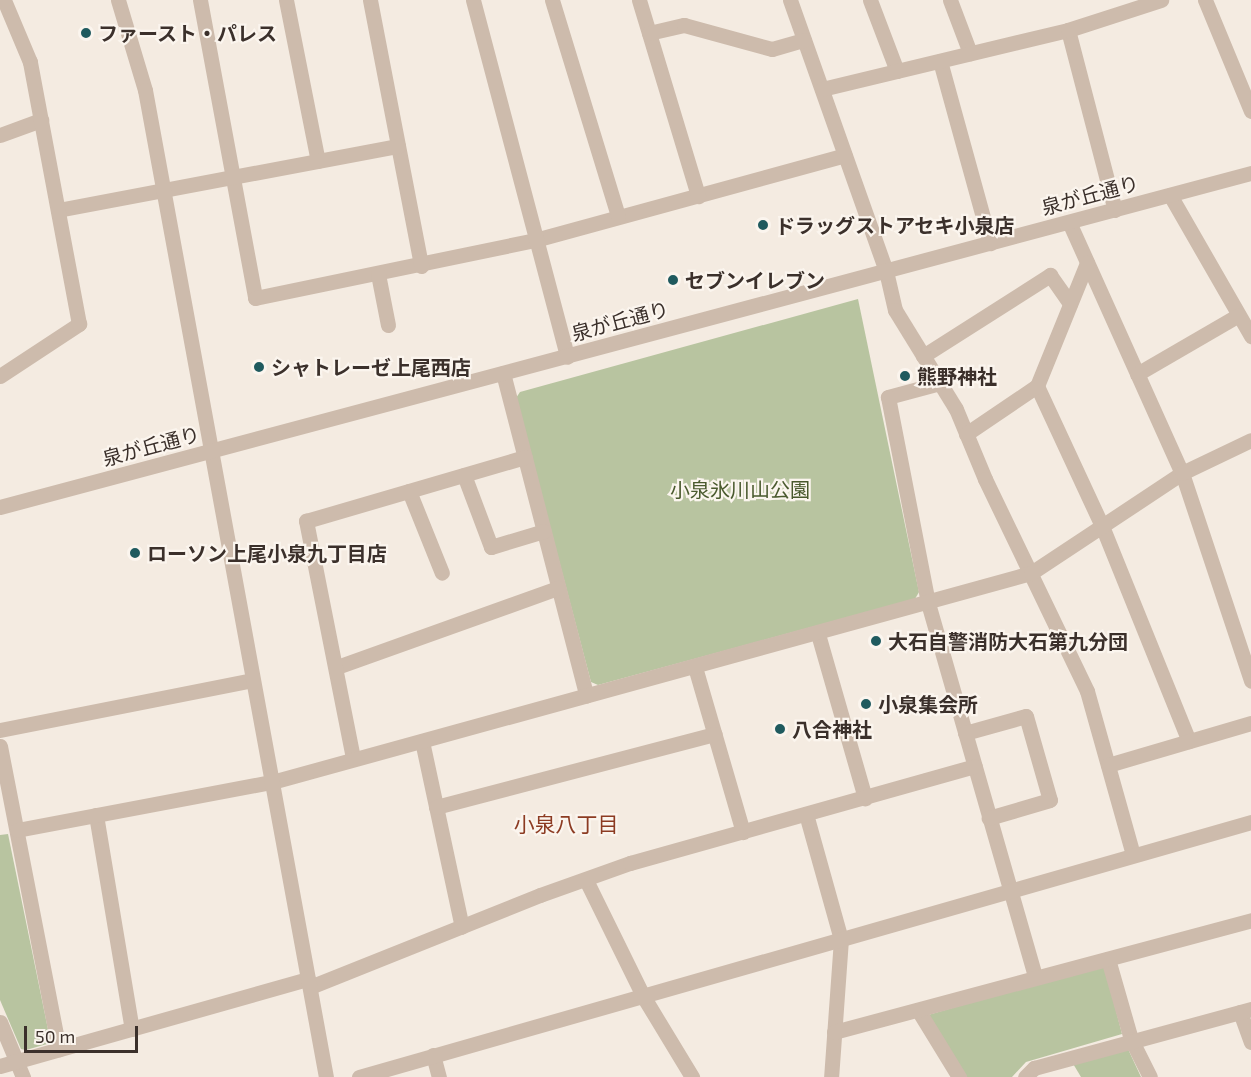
<!DOCTYPE html>
<meta charset="utf-8">
<style>
body{margin:0}
#map{position:relative;width:1251px;height:1077px;overflow:hidden;background:#f4ebe1;font-family:"Exo 2","Noto Sans JP",sans-serif}
div>[style]{position:absolute}
.green>*{inset:0;background:#b8c4a0}
.minor>*{height:15px;margin:-7.5px;padding:0 7.5px;transform-origin:7.5px;border-radius:7.5px;background:#cdbbac}
.tertiary>*{height:15px;margin:-7.5px;padding:0 7.5px;transform-origin:7.5px;border-radius:7.5px;background:#cdbbac}
.dots>*{width:16px;height:16px;translate:-50% -50%;box-sizing:border-box;border:3px solid #fbf5ee;border-radius:50%}
span{translate:-50% -50%;white-space:nowrap;text-align:center;line-height:1.15;-webkit-text-stroke:4.5px #fbf5ee;paint-order:stroke}
.poi-label{font-size:20px;color:#3b302b;font-weight:700}
.left{translate:0 -50%;text-align:left}
.street-label{font-size:20px;color:#3b302b}
.park-label{font-size:20px;color:#4a5a2e}
.neighbourhood-label{font-size:21px;color:#8c3b22}
.scale{position:absolute;left:24px;top:1026px;width:114px;height:27px;box-sizing:border-box;border:3px solid #3b302b;border-top:0;padding-left:8px;font-size:18px;line-height:21px;white-space:nowrap;color:#3b302b;-webkit-text-stroke:4px #fbf5ee;paint-order:stroke}
</style>
<div id="map">
<div class="green">
<div style="clip-path:polygon(858px 299px,919px 592px,915px 599px,598px 685px,591px 682px,516px 398px,520px 392px)"></div>
<div style="clip-path:polygon(8px 834px,50px 1039px,47px 1044px,26px 1050px,21px 1049px,0 1000px,0 835px)"></div>
<div style="clip-path:polygon(1104px 964px,1122px 1034px,1026px 1062px,1012px 1077px,966px 1077px,928px 1015px)"></div>
<div style="clip-path:polygon(1128px 1049px,1141px 1077px,1081px 1077px,1072px 1062px)"></div>
</div>
<div class="minor">
<div style="left:200px;top:0;width:303px;rotate:79.5deg"></div>
<div style="left:255px;top:298px;width:286px;rotate:-11.7deg"></div>
<div style="left:535px;top:240px;width:321px;rotate:-15.3deg"></div>
<div style="left:286px;top:0;width:164px;rotate:78.8deg"></div>
<div style="left:370px;top:0;width:271px;rotate:79.1deg"></div>
<div style="left:473px;top:0;width:369px;rotate:75.2deg"></div>
<div style="left:552px;top:0;width:226px;rotate:73deg"></div>
<div style="left:639px;top:0;width:205px;rotate:73.2deg"></div>
<div style="left:790px;top:0;width:288px;rotate:70.5deg"></div>
<div style="left:886px;top:271px;width:40px;rotate:77deg"></div>
<div style="left:895px;top:310px;width:116px;rotate:58.4deg"></div>
<div style="left:956px;top:409px;width:76px;rotate:67.5deg"></div>
<div style="left:985px;top:479px;width:235px;rotate:64.3deg"></div>
<div style="left:1087px;top:691px;width:170px;rotate:74.3deg"></div>
<div style="left:870px;top:0;width:76px;rotate:69.2deg"></div>
<div style="left:950px;top:0;width:57px;rotate:69.3deg"></div>
<div style="left:1068px;top:30px;width:186px;rotate:75.4deg"></div>
<div style="left:649px;top:33px;width:36px;rotate:-13deg"></div>
<div style="left:684px;top:25px;width:91px;rotate:15.3deg"></div>
<div style="left:772px;top:49px;width:33px;rotate:-16deg"></div>
<div style="left:940px;top:61px;width:189px;rotate:74.6deg"></div>
<div style="left:822px;top:89px;width:253px;rotate:-13.5deg"></div>
<div style="left:1068px;top:30px;width:98px;rotate:-17.9deg"></div>
<div style="left:0;top:135px;width:44px;rotate:-20.1deg"></div>
<div style="left:1170px;top:195px;width:163px;rotate:60.1deg"></div>
<div style="left:58px;top:210px;width:346px;rotate:-10.7deg"></div>
<div style="left:1069px;top:222px;width:275px;rotate:65.8deg"></div>
<div style="left:1182px;top:473px;width:219px;rotate:71.6deg"></div>
<div style="left:378px;top:274px;width:52px;rotate:78.9deg"></div>
<div style="left:923px;top:356px;width:151px;rotate:-32.5deg"></div>
<div style="left:1050px;top:275px;width:35px;rotate:55deg"></div>
<div style="left:503px;top:373px;width:333px;rotate:75.5deg"></div>
<div style="left:1137px;top:374px;width:116px;rotate:-30.1deg"></div>
<div style="left:0;top:376px;width:95px;rotate:-33.4deg"></div>
<div style="left:79px;top:324px;width:267px;rotate:-100.6deg"></div>
<div style="left:30px;top:62px;width:67px;rotate:-112.8deg"></div>
<div style="left:940px;top:383px;width:54px;rotate:164.9deg"></div>
<div style="left:888px;top:397px;width:210px;rotate:79deg"></div>
<div style="left:928px;top:603px;width:389px;rotate:74deg"></div>
<div style="left:1037px;top:386px;width:154px;rotate:65.1deg"></div>
<div style="left:1102px;top:526px;width:232px;rotate:68deg"></div>
<div style="left:966px;top:434px;width:86px;rotate:-34.1deg"></div>
<div style="left:1037px;top:386px;width:133px;rotate:-67.9deg"></div>
<div style="left:464px;top:475px;width:77px;rotate:69.4deg"></div>
<div style="left:491px;top:547px;width:55px;rotate:-16.8deg"></div>
<div style="left:409px;top:491px;width:88px;rotate:68.1deg"></div>
<div style="left:818px;top:634px;width:171px;rotate:74deg"></div>
<div style="left:337px;top:667px;width:235px;rotate:-19.7deg"></div>
<div style="left:695px;top:667px;width:172px;rotate:73.8deg"></div>
<div style="left:0;top:730px;width:257px;rotate:-11.2deg"></div>
<div style="left:965px;top:733px;width:63px;rotate:-15.6deg"></div>
<div style="left:1026px;top:716px;width:87px;rotate:74.1deg"></div>
<div style="left:1050px;top:800px;width:64px;rotate:163.6deg"></div>
<div style="left:422px;top:741px;width:190px;rotate:77.9deg"></div>
<div style="left:0;top:746px;width:309px;rotate:79deg"></div>
<div style="left:353px;top:758px;width:242px;rotate:-101.2deg"></div>
<div style="left:306px;top:521px;width:228px;rotate:-16.3deg"></div>
<div style="left:1108px;top:765px;width:149px;rotate:-16.4deg"></div>
<div style="left:436px;top:807px;width:288px;rotate:-14.7deg"></div>
<div style="left:806px;top:814px;width:130px;rotate:74.4deg"></div>
<div style="left:841px;top:939px;width:138px;rotate:94.1deg"></div>
<div style="left:96px;top:815px;width:217px;rotate:80.5deg"></div>
<div style="left:17px;top:830px;width:259px;rotate:-10.7deg"></div>
<div style="left:272px;top:782px;width:787px;rotate:-15.4deg"></div>
<div style="left:1031px;top:573px;width:181px;rotate:-33.5deg"></div>
<div style="left:1182px;top:473px;width:76px;rotate:-25.6deg"></div>
<div style="left:586px;top:880px;width:129px;rotate:63.8deg"></div>
<div style="left:643px;top:996px;width:95px;rotate:58.8deg"></div>
<div style="left:1108px;top:959px;width:83px;rotate:74deg"></div>
<div style="left:1131px;top:1039px;width:42px;rotate:63.4deg"></div>
<div style="left:310px;top:987px;width:248px;rotate:-21.8deg"></div>
<div style="left:540px;top:895px;width:96px;rotate:-19.6deg"></div>
<div style="left:630px;top:863px;width:358px;rotate:-15.7deg"></div>
<div style="left:918px;top:1010px;width:79px;rotate:58.5deg"></div>
<div style="left:1240px;top:1012px;width:32px;rotate:70deg"></div>
<div style="left:0;top:1022px;width:60px;rotate:67.3deg"></div>
<div style="left:834px;top:1032px;width:432px;rotate:-15deg"></div>
<div style="left:433px;top:1055px;width:23px;rotate:75deg"></div>
<div style="left:0;top:1066px;width:320px;rotate:-15.8deg"></div>
<div style="left:1025px;top:1077px;width:13px;rotate:-45deg"></div>
<div style="left:1034px;top:1068px;width:225px;rotate:-15.2deg"></div>
</div>
<div class="tertiary">
<div style="left:118px;top:0;width:94px;rotate:73.3deg"></div>
<div style="left:145px;top:90px;width:1003px;rotate:79.61deg"></div>
<div style="left:1205px;top:0;width:120px;rotate:67.5deg"></div>
<div style="left:0;top:507px;width:1295px;rotate:-14.95deg"></div>
<div style="left:359px;top:1077px;width:928px;rotate:-15.95deg"></div>
</div>
<div class="dots">
<div style="left:86px;top:33px;background:#1f5a5e"></div>
<div style="left:763px;top:225px;background:#1f5a5e"></div>
<div style="left:673px;top:280px;background:#1f5a5e"></div>
<div style="left:259px;top:367px;background:#1f5a5e"></div>
<div style="left:905px;top:376px;background:#1f5a5e"></div>
<div style="left:135px;top:553px;background:#1f5a5e"></div>
<div style="left:876px;top:641px;background:#1f5a5e"></div>
<div style="left:866px;top:704px;background:#1f5a5e"></div>
<div style="left:780px;top:729px;background:#1f5a5e"></div>
</div>
<div class="poi-label">
<span class="left" style="left:98px;top:33px">ファースト・パレス</span>
<span class="left" style="left:775px;top:225px">ドラッグストアセキ小泉店</span>
<span class="left" style="left:685px;top:280px">セブンイレブン</span>
<span class="left" style="left:271px;top:367px">シャトレーゼ上尾西店</span>
<span class="left" style="left:917px;top:376px">熊野神社</span>
<span class="left" style="left:147px;top:553px">ローソン上尾小泉九丁目店</span>
<span class="left" style="left:888px;top:641px">大石自警消防大石第九分団</span>
<span class="left" style="left:878px;top:704px">小泉集会所</span>
<span class="left" style="left:792px;top:729px">八合神社</span>
</div>
<div class="street-label">
<span style="left:1090px;top:195px;rotate:-15deg">泉が丘通り</span>
<span style="left:620px;top:321px;rotate:-15deg">泉が丘通り</span>
<span style="left:151px;top:446px;rotate:-15deg">泉が丘通り</span>
</div>
<div class="park-label">
<span style="left:740px;top:489px">小泉氷川山公園</span>
</div>
<div class="neighbourhood-label">
<span style="left:566px;top:824px">小泉八丁目</span>
</div>
<div class="scale">50 m</div>
</div>
